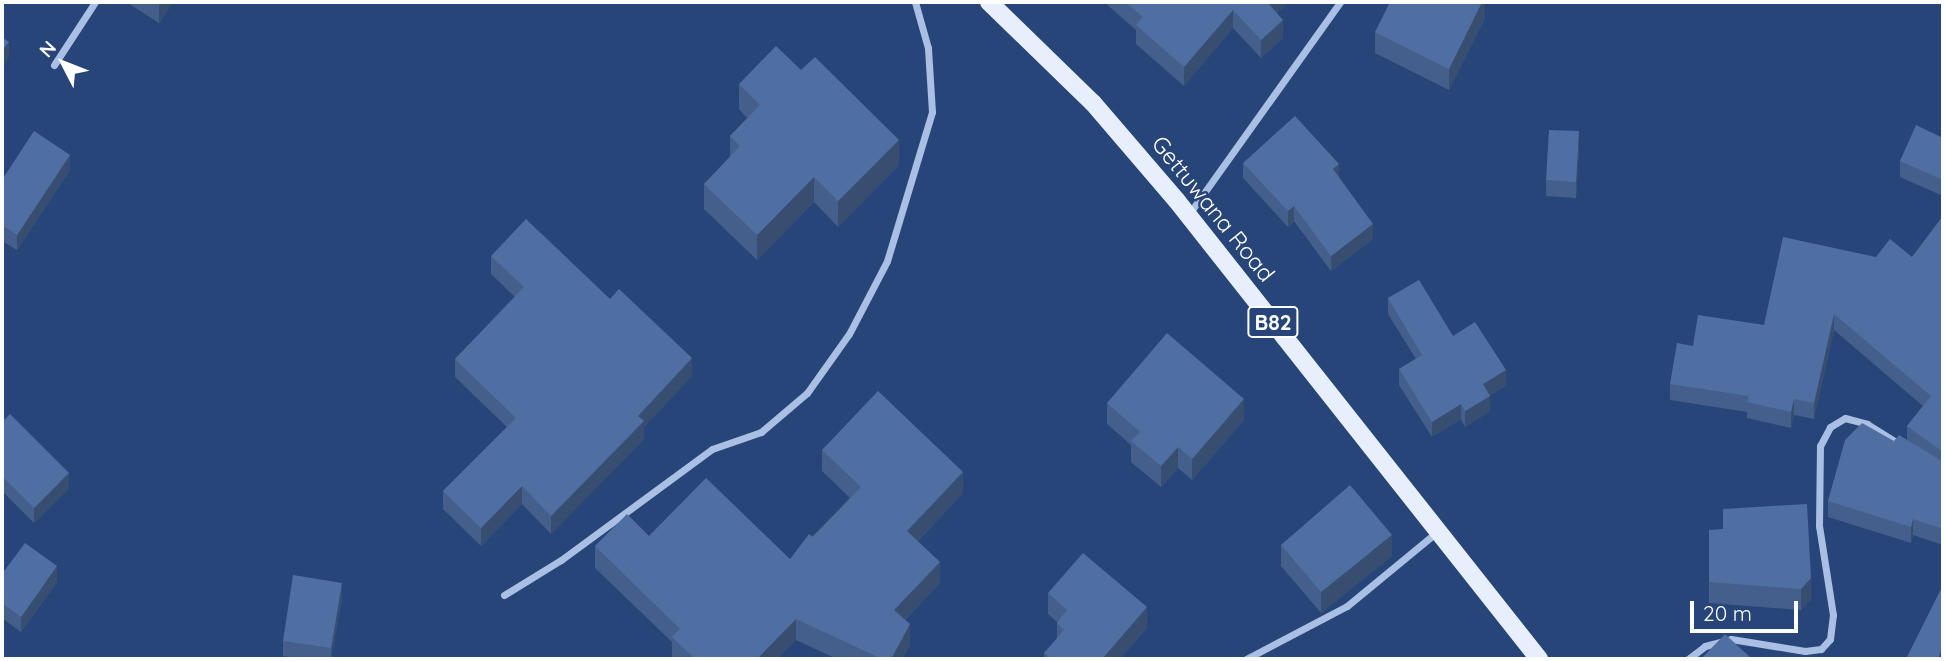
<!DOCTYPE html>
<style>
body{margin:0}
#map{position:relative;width:1945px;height:661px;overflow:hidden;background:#274578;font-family:Quicksand,sans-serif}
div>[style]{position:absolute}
.minor>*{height:7px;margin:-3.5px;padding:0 3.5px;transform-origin:3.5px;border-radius:3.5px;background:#a9bfe3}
.primary>*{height:18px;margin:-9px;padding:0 9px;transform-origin:9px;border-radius:9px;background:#e8effc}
.wall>*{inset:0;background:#445f8b}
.shaded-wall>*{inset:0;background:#374e71}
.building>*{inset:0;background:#4f6fa2}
span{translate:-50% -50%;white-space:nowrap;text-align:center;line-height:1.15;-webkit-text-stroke:5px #274578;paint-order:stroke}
.shield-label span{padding:2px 5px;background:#274578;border:2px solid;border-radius:5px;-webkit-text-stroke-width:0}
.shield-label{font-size:21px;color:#fff;font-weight:700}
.street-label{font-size:23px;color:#fff}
.frame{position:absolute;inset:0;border:4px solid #fff;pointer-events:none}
.north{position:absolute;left:28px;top:28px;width:70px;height:70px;-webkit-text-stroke:5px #274578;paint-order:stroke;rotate:312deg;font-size:19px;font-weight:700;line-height:28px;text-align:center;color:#fff}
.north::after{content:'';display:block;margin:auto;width:24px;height:32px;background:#fff;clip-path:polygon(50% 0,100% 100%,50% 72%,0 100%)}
.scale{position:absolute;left:1690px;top:601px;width:108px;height:32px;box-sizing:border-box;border:4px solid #fff;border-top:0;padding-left:9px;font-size:21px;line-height:24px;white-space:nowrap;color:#fff;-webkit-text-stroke:5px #274578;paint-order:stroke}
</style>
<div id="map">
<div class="minor">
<div style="left:54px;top:65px;width:75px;rotate:-56.9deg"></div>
<div style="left:1189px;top:214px;width:260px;rotate:-54.5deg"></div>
<div style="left:504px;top:595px;width:67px;rotate:-31.6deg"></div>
<div style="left:561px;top:560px;width:187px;rotate:-36.3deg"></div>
<div style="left:712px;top:449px;width:52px;rotate:-19.1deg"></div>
<div style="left:761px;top:432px;width:60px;rotate:-40.3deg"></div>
<div style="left:807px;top:393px;width:72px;rotate:-54.6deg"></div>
<div style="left:849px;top:334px;width:82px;rotate:-62.5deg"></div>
<div style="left:887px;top:261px;width:156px;rotate:-73.2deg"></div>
<div style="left:932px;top:112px;width:64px;rotate:-93.6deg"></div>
<div style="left:928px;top:48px;width:48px;rotate:-105.8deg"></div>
<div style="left:1246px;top:659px;width:114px;rotate:-27.7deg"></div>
<div style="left:1347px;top:606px;width:118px;rotate:-39.5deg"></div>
<div style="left:1688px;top:659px;width:21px;rotate:-37deg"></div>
<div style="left:1705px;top:646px;width:27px;rotate:-15deg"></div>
<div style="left:1731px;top:639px;width:75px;rotate:9.2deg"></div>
<div style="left:1805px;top:651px;width:16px;rotate:-7deg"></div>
<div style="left:1821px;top:649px;width:13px;rotate:-48deg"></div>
<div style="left:1830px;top:639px;width:24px;rotate:-83deg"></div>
<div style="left:1833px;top:615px;width:90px;rotate:-98.9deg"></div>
<div style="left:1819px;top:526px;width:80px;rotate:-89.3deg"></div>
<div style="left:1820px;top:446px;width:21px;rotate:-62deg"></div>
<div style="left:1830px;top:427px;width:17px;rotate:-31deg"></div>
<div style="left:1845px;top:418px;width:23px;rotate:15deg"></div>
<div style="left:1867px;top:424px;width:36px;rotate:32deg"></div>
</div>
<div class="primary">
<div style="left:989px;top:2px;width:145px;rotate:44.2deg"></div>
<div style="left:1093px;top:103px;width:129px;rotate:49.4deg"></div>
<div style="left:1177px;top:201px;width:584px;rotate:51.68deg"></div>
</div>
<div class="wall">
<div style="clip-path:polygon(126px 2px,173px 2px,159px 23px)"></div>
<div style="clip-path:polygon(1104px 2px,1289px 2px,1277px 13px,1283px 38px,1261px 58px,1233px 28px,1184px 86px,1136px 44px,1136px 30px)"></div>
<div style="clip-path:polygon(1485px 2px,1485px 18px,1449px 90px,1375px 53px,1375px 32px)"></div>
<div style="clip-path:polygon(739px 84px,899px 165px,838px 227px,814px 202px,757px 260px,704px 209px,704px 184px,730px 158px,730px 136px,747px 118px,739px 109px)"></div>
<div style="clip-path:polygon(1943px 138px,1943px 196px,1900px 177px,1900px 161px)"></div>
<div style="clip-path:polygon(1579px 147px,1576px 198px,1546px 196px,1546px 180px)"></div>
<div style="clip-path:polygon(1243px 163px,1339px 177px,1373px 239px,1331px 271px,1294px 221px,1288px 227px,1243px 178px)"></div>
<div style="clip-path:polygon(70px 170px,17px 250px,2px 241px,2px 180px)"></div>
<div style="clip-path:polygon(1943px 216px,1943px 545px,1913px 535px,1911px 543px,1828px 517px,1828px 501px,1894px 441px,1907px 440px,1907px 426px,1923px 406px,1834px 330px,1814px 419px,1794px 415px,1791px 428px,1747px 418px,1747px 412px,1670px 400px,1670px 384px,1693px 346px,1764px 325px,1876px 257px,1912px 257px)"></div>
<div style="clip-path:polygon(491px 256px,610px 299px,692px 376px,644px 427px,644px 439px,551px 534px,522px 504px,481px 546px,443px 509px,443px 491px,507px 427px,455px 377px,455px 359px,515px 297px,491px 274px)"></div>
<div style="clip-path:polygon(1388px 298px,1453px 336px,1506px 386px,1490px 395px,1490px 411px,1465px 427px,1461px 419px,1432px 437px,1399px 385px,1399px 369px,1416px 359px,1388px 314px)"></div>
<div style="clip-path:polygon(1107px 403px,1244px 420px,1192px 480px,1178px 468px,1161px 487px,1131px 462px,1131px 445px,1107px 424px)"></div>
<div style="clip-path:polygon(2px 422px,69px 488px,34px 523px,2px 491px)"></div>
<div style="clip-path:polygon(822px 450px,963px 493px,918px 541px,940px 583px,905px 620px,910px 645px,902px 659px,837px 659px,796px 640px,777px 659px,674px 659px,672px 658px,672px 642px,595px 568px,595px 546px,649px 536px,790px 559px,850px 498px,822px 471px)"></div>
<div style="clip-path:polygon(1709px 530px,1811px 578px,1811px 599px,1801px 610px,1709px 603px)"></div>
<div style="clip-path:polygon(1281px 545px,1392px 556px,1321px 613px,1281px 566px)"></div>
<div style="clip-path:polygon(2px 574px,57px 582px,21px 632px,2px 618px)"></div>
<div style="clip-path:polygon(1048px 593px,1147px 628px,1120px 659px,1044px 659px,1044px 653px,1057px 639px,1057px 622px,1048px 614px)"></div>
<div style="clip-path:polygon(342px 598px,331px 659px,302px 659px,283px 656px,283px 641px)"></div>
</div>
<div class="shaded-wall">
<div style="clip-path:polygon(159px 2px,173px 2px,159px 23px)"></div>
<div style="clip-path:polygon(1269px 2px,1289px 2px,1268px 22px,1268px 3px)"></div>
<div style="clip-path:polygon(1482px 2px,1485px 2px,1485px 18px,1449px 90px,1449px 69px)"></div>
<div style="clip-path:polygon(1233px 10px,1233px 28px,1184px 86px,1184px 67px)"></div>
<div style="clip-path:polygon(1283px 20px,1283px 38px,1261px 58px,1261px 40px)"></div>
<div style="clip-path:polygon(9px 42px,9px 57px,2px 67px,2px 51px)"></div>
<div style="clip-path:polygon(1579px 131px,1579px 147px,1576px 198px,1576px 182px)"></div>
<div style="clip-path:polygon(899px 140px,899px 165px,838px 227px,838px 201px)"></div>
<div style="clip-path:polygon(70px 155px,70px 170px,17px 250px,17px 235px)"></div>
<div style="clip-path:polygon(1339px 164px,1339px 179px,1333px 169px)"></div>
<div style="clip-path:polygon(814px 177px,814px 202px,757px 260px,757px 235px)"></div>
<div style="clip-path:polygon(1294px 206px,1294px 221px,1288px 227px,1288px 211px)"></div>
<div style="clip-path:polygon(1373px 224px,1373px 239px,1331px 271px,1331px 256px)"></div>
<div style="clip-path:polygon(1834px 314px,1834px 330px,1814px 419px,1814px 403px)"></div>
<div style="clip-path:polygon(692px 358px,692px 376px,644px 427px,644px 439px,551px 534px,551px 516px,638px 416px)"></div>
<div style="clip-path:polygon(1506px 370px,1506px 386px,1483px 400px,1483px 384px)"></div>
<div style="clip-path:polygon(1490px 396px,1490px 411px,1465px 427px,1465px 411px)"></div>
<div style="clip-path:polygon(1244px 399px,1244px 420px,1192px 480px,1192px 459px)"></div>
<div style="clip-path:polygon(1794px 399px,1794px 415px,1791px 428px,1791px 412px)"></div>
<div style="clip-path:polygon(1461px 404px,1461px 419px,1432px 437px,1432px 422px)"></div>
<div style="clip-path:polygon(1178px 447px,1178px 468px,1161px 487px,1161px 466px)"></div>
<div style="clip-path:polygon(963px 472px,963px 493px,907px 552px,907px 531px)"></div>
<div style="clip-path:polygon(69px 473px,69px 488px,34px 523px,34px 508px)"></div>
<div style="clip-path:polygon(522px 486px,522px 504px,481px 546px,481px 528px)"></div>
<div style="clip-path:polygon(1913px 519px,1913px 535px,1911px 543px,1911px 527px)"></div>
<div style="clip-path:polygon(1392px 535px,1392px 556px,1321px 613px,1321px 592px)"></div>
<div style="clip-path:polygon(940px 562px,940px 583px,894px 631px,894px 610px)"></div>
<div style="clip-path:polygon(57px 566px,57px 582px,21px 632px,21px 617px)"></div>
<div style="clip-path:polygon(1811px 578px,1811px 599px,1801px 610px,1801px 589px)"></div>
<div style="clip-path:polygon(342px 583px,342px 598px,331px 659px,331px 648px)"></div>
<div style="clip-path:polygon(1147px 607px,1147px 628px,1120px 659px,1102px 659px)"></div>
<div style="clip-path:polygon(796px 619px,796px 640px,777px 659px,757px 659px)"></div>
<div style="clip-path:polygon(910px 624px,910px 645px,902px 659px,891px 659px)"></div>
<div style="clip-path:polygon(1943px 645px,1943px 659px,1938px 659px)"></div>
</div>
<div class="building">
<div style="clip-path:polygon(1125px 2px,1269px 2px,1268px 3px,1283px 20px,1261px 40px,1233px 10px,1184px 67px,1136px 25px,1143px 17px)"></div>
<div style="clip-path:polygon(1390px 2px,1482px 2px,1449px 69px,1375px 32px)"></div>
<div style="clip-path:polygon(2px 37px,9px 42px,2px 51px)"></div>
<div style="clip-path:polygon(776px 46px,801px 70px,815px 57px,899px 140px,838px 201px,814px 177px,757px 235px,704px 184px,740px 146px,730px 136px,760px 105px,739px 84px)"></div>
<div style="clip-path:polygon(1295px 116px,1339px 164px,1333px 169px,1373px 224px,1331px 256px,1294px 206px,1288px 211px,1243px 163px)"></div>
<div style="clip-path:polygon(1916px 125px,1943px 138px,1943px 180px,1900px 161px)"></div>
<div style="clip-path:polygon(1549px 130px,1579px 131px,1576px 182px,1546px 180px)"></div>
<div style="clip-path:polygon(34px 131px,70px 155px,17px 235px,2px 225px,2px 180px)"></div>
<div style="clip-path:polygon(1943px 216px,1943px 452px,1907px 426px,1931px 396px,1834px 314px,1814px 403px,1794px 399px,1791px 412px,1747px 402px,1749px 396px,1670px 384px,1677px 343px,1693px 346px,1698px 315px,1764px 325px,1783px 237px,1876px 257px,1890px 239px,1912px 257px)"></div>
<div style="clip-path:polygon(526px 219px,610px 299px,619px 289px,692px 358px,638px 416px,644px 421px,551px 516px,522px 486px,481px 528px,443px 491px,516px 418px,455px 359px,524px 287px,491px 256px)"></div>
<div style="clip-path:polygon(1419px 280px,1453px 336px,1475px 322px,1506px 370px,1483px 384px,1490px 396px,1465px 411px,1461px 404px,1432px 422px,1399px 369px,1422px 355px,1388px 298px)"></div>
<div style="clip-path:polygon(1167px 333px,1244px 399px,1192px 459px,1178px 447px,1161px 466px,1131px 441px,1140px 432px,1107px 403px)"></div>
<div style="clip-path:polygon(878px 391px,963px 472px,907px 531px,940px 562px,894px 610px,910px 624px,891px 659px,882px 659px,796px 619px,757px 659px,695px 659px,672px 637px,680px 629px,595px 546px,627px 514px,649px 536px,706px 478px,790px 559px,809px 534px,813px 537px,861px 487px,822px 450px)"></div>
<div style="clip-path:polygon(10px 414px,69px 473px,34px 508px,2px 476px,2px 422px)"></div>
<div style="clip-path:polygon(1862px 423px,1894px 441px,1899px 435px,1940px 460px,1943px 459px,1943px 529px,1913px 519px,1911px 527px,1828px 501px,1845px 440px)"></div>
<div style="clip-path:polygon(1350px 485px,1392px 535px,1321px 592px,1281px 545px)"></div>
<div style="clip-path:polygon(1807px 504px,1811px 578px,1801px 589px,1709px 582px,1709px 530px,1723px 529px,1723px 509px)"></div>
<div style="clip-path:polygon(25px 543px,57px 566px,21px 617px,2px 603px,2px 574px)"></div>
<div style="clip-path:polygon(1083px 553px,1147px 607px,1102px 659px,1052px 659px,1044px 653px,1064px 630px,1057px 623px,1067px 610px,1048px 593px)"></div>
<div style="clip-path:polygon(293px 575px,342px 583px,331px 648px,283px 641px)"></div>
<div style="clip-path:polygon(1943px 585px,1943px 645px,1938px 659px,1906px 659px)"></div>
<div style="clip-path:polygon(1725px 634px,1752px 659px,1701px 659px)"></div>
</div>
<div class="shield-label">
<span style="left:1273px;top:322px">B82</span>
</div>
<div class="street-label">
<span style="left:1213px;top:209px;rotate:51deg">Gettuwana Road</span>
</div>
<div class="frame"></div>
<div class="north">N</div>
<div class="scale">20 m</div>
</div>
